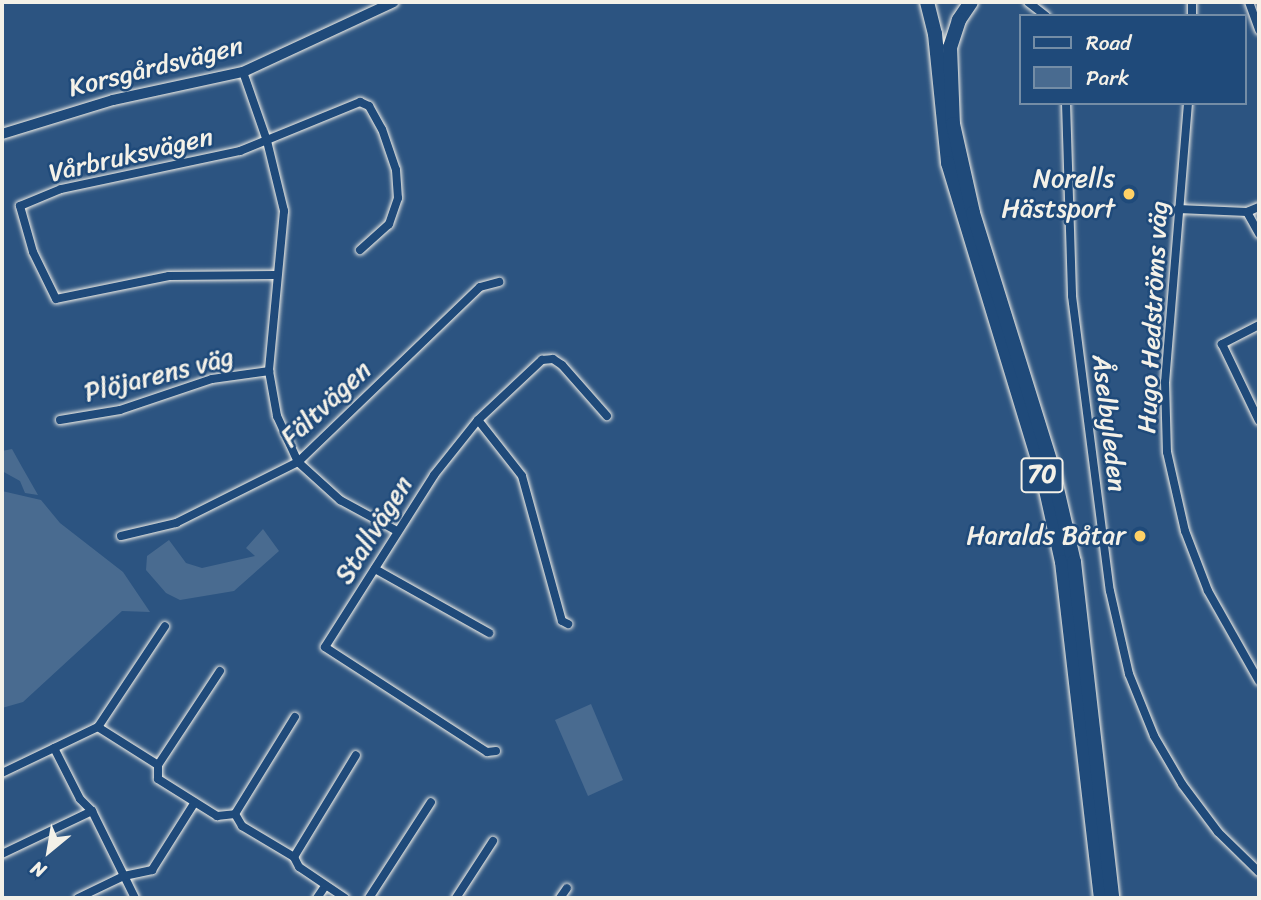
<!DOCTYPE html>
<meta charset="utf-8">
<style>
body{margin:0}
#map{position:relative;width:1261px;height:900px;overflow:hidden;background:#2c5481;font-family:Sriracha,sans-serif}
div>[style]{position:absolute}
.green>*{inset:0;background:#496b90}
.roads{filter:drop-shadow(0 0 2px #f4f1e8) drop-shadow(0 0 2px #f4f1e8)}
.street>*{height:8px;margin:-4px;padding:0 4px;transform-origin:4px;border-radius:4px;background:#1f4a7a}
.secondary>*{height:10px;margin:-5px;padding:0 5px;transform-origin:5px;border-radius:5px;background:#1f4a7a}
.highway>*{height:14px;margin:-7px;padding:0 7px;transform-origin:7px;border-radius:7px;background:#1f4a7a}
.dots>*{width:19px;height:19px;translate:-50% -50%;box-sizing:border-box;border:4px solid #1f4a7a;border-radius:50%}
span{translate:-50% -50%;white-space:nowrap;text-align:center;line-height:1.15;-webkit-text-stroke:5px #1f4a7a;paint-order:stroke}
.shield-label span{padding:2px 5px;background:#1f4a7a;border:2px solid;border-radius:5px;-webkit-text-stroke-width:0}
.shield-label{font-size:24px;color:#f4f1e8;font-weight:700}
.street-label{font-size:26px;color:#f4f1e8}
.poi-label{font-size:26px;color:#f4f1e8}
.right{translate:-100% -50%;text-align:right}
.frame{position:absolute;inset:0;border:4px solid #f4f1e8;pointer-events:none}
.legend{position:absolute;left:1019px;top:14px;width:228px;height:91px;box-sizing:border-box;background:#1f4a7a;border:2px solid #748da6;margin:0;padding:9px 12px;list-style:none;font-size:21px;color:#f4f1e8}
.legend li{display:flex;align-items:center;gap:14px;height:35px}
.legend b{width:35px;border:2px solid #748da6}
.north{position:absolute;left:14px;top:816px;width:70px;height:70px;-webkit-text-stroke:5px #1f4a7a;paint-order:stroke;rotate:210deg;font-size:19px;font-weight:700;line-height:28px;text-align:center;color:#f4f1e8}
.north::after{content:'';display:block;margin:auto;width:24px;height:32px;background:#f4f1e8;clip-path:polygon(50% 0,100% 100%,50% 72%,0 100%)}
</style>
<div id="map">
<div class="green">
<div style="clip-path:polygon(12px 449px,22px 467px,38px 495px,25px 493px,20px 481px,2px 471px,2px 451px)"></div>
<div style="clip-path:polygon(2px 491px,41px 500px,60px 523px,123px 572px,150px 612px,122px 611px,23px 702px,2px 708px)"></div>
<div style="clip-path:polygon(263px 529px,279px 551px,234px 591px,180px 600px,166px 593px,146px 570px,147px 556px,169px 540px,186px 563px,202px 568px,255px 556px,246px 548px)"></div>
<div style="clip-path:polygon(591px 704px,623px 780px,588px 796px,555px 720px)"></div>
</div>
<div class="roads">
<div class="street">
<div style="left:1028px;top:2px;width:23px;rotate:38deg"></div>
<div style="left:1249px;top:2px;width:30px;rotate:70deg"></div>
<div style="left:1192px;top:16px;width:14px;rotate:-90deg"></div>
<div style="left:243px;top:72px;width:73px;rotate:70.8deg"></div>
<div style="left:267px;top:141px;width:72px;rotate:76.3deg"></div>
<div style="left:284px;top:211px;width:161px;rotate:95.4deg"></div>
<div style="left:269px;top:371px;width:46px;rotate:79.9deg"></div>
<div style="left:277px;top:416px;width:51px;rotate:65.5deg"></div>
<div style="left:298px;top:462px;width:57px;rotate:42.1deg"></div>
<div style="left:340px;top:500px;width:65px;rotate:28.5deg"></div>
<div style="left:1066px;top:103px;width:193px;rotate:88.2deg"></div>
<div style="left:1072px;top:296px;width:297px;rotate:82.7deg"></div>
<div style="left:1110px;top:591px;width:85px;rotate:77.1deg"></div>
<div style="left:1129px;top:674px;width:67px;rotate:68deg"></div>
<div style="left:1154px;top:736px;width:56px;rotate:59.7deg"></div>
<div style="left:1182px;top:784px;width:60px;rotate:53.1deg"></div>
<div style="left:1218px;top:832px;width:57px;rotate:44.3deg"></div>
<div style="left:1188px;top:103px;width:280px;rotate:94.7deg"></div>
<div style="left:1165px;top:382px;width:70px;rotate:88.4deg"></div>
<div style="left:1167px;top:452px;width:81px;rotate:77.2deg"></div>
<div style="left:1185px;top:531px;width:64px;rotate:69deg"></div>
<div style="left:1208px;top:591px;width:103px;rotate:60.5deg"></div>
<div style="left:1178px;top:209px;width:69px;rotate:2.5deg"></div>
<div style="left:1247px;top:212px;width:13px;rotate:-23deg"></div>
<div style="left:1247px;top:212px;width:25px;rotate:61deg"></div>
<div style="left:275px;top:275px;width:106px;rotate:179.5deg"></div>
<div style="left:169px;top:276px;width:115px;rotate:168.5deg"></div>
<div style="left:56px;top:299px;width:52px;rotate:-116.1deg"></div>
<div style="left:33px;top:252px;width:48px;rotate:-105.8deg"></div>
<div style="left:20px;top:206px;width:44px;rotate:-22.5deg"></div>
<div style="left:61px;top:189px;width:183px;rotate:-12deg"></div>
<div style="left:240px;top:151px;width:130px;rotate:-22.2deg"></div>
<div style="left:360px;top:102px;width:10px;rotate:24deg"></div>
<div style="left:369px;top:106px;width:26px;rotate:61deg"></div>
<div style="left:382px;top:129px;width:43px;rotate:71.1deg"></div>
<div style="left:396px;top:170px;width:28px;rotate:86deg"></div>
<div style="left:398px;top:198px;width:28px;rotate:109deg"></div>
<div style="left:389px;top:224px;width:39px;rotate:138deg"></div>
<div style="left:1259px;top:325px;width:42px;rotate:152.8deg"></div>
<div style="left:1222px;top:344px;width:85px;rotate:64.3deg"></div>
<div style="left:60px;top:420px;width:61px;rotate:-9.5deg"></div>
<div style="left:120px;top:410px;width:97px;rotate:-18.6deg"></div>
<div style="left:212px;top:379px;width:58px;rotate:-8deg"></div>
<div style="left:478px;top:420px;width:71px;rotate:51.8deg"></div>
<div style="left:522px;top:476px;width:150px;rotate:74.6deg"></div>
<div style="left:562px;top:621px;width:7px;rotate:27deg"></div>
<div style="left:121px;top:536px;width:57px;rotate:-13.3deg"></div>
<div style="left:176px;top:523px;width:136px;rotate:-26.6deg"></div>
<div style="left:298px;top:462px;width:252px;rotate:-43.9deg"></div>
<div style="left:480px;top:287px;width:20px;rotate:-15deg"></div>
<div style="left:375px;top:569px;width:131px;rotate:29.3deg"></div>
<div style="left:220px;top:671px;width:113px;rotate:123.4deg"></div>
<div style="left:158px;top:765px;width:14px;rotate:90deg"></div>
<div style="left:158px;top:779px;width:70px;rotate:32.1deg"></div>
<div style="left:217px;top:816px;width:18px;rotate:-6deg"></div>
<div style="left:235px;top:814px;width:114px;rotate:-58.3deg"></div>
<div style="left:54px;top:748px;width:57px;rotate:63deg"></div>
<div style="left:80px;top:799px;width:17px;rotate:45deg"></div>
<div style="left:496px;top:751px;width:9px;rotate:174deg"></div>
<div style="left:487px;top:752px;width:193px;rotate:-147.1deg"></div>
<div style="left:325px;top:647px;width:204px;rotate:-57.6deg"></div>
<div style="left:434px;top:475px;width:70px;rotate:-51.3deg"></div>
<div style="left:478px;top:420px;width:88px;rotate:-43.2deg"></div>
<div style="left:542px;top:360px;width:11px;rotate:-5deg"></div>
<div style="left:553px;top:359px;width:11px;rotate:34deg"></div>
<div style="left:562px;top:365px;width:68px;rotate:48.6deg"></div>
<div style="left:158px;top:765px;width:71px;rotate:-147.7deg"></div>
<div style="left:98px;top:727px;width:121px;rotate:-56.4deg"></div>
<div style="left:2px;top:773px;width:106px;rotate:-25.6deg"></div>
<div style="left:235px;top:814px;width:14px;rotate:60deg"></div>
<div style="left:242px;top:826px;width:61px;rotate:30.8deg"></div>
<div style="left:2px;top:854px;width:100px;rotate:-25.5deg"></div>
<div style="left:92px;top:811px;width:97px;rotate:63.7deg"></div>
<div style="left:78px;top:898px;width:51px;rotate:-25.6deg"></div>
<div style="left:124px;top:876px;width:29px;rotate:-12deg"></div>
<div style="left:152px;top:870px;width:80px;rotate:-57.7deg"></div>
<div style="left:317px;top:898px;width:14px;rotate:-56deg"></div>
<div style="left:345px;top:898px;width:55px;rotate:-146deg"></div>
<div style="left:299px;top:867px;width:11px;rotate:-117deg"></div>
<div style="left:294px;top:857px;width:119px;rotate:-58.7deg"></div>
<div style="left:369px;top:898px;width:114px;rotate:-57.1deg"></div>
<div style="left:456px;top:898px;width:68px;rotate:-57deg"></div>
<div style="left:560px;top:898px;width:12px;rotate:-55deg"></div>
</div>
<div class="secondary">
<div style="left:2px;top:134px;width:116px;rotate:-17deg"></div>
<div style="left:113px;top:100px;width:133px;rotate:-12.2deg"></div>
<div style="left:243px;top:72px;width:166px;rotate:-24.9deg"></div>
</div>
<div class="highway">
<div style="left:927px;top:2px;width:33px;rotate:76deg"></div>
<div style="left:935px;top:34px;width:130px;rotate:84.2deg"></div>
<div style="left:948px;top:163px;width:323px;rotate:73.1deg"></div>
<div style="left:1042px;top:472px;width:92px;rotate:77.5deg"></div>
<div style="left:1062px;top:562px;width:338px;rotate:83.4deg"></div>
<div style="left:971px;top:2px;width:22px;rotate:124deg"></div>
<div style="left:959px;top:20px;width:28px;rotate:108deg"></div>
<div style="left:950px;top:47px;width:77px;rotate:87.8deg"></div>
<div style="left:953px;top:124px;width:91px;rotate:77.3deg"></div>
<div style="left:973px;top:213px;width:266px;rotate:72.7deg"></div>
<div style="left:1052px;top:467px;width:98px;rotate:77deg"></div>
<div style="left:1074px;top:562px;width:338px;rotate:83.5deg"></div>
</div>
</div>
<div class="dots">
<div style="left:1129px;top:194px;background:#ffd166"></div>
<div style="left:1140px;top:536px;background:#ffd166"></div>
</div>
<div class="shield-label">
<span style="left:1042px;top:475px">70</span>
</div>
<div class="street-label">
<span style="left:156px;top:67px;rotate:-14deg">Korsgårdsvägen</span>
<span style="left:131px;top:155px;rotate:-13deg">Vårbruksvägen</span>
<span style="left:1153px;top:317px;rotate:-87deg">Hugo Hedströms väg</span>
<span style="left:159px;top:375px;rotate:-14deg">Plöjarens väg</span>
<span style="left:326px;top:404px;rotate:-43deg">Fältvägen</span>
<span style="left:1109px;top:423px;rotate:83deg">Åselbyleden</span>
<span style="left:374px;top:530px;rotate:-58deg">Stallvägen</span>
</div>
<div class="poi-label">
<span class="right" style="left:1115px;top:194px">Norells<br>Hästsport</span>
<span class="right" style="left:1126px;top:536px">Haralds Båtar</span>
</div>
<div class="frame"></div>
<ul class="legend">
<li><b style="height:9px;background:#1f4a7a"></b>Road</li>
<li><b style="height:19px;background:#496b90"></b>Park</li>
</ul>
<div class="north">N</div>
</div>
